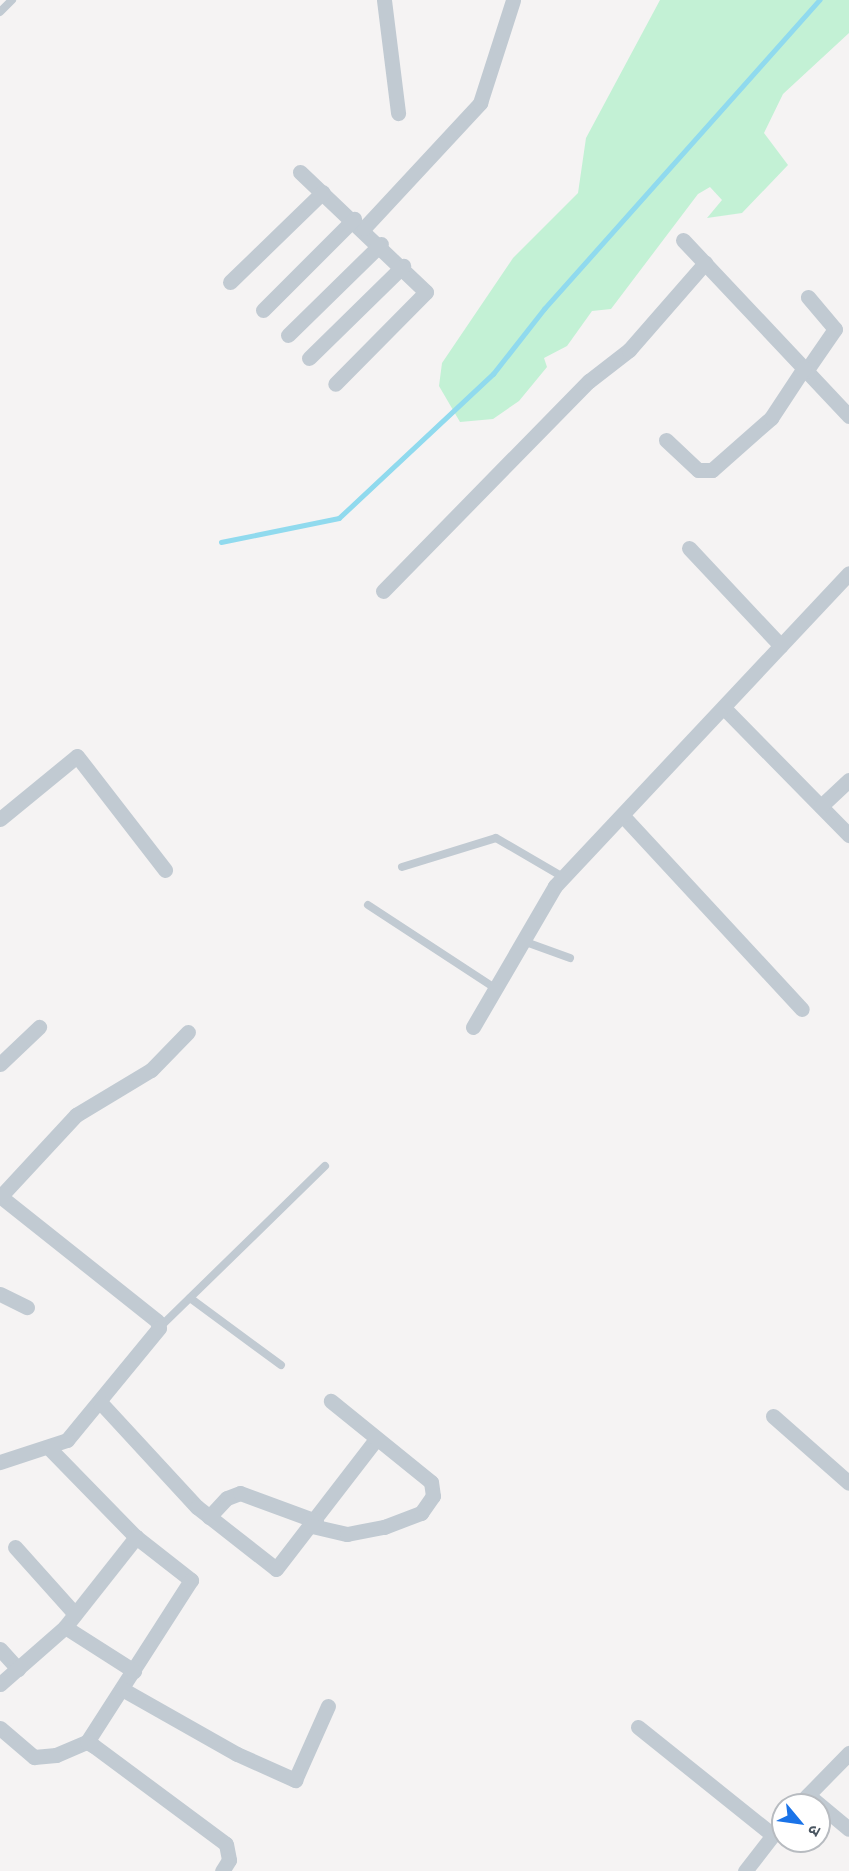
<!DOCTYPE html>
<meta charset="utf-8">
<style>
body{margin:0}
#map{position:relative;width:849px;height:1871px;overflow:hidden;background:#f5f3f3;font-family:Commissioner,"Noto Sans Devanagari",sans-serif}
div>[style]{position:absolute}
.green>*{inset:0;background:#c3f1d5}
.stream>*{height:4.5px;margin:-2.25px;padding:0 2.25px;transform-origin:2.25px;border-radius:2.25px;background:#90daee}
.lane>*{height:8px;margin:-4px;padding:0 4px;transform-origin:4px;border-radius:4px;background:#c1cad2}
.street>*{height:15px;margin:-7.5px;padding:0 7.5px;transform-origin:7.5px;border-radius:7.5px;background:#c1cad2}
span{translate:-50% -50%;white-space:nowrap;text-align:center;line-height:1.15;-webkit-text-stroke:4.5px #fff;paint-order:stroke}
.north{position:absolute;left:771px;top:1793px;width:60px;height:60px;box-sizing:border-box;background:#fff;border:2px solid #b7bbc0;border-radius:50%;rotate:119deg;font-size:16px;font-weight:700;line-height:24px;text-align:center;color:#4a5661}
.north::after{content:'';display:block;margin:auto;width:21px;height:27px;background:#1a73e8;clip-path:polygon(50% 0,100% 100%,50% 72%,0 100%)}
</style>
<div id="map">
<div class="green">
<div style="clip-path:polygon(660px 0,849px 0,849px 33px,783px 94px,764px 133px,788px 165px,742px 213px,707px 218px,722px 200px,710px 187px,698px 194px,611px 309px,592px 311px,567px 346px,544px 358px,547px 367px,519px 401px,493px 419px,460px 422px,439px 386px,442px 363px,513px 258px,578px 193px,586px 138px)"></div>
</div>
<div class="stream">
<div style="left:221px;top:542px;width:120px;rotate:-11.5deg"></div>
<div style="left:339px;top:518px;width:211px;rotate:-43.1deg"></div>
<div style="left:493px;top:374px;width:83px;rotate:-51.9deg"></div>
<div style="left:544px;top:309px;width:414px;rotate:-48.3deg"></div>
</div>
<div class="lane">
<div style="left:0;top:12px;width:17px;rotate:-45deg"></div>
<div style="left:402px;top:867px;width:98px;rotate:-17.1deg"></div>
<div style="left:496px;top:838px;width:78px;rotate:30.2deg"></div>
<div style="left:368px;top:905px;width:152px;rotate:33.2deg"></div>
<div style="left:523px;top:941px;width:50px;rotate:19.9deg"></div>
<div style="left:190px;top:1298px;width:113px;rotate:36.4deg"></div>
<div style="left:159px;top:1328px;width:232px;rotate:-44.3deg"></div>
</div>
<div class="street">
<div style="left:384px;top:0;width:114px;rotate:82.9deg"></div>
<div style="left:300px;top:172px;width:174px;rotate:43.6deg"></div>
<div style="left:426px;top:292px;width:129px;rotate:134.7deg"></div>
<div style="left:364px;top:228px;width:171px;rotate:-47.1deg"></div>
<div style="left:480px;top:103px;width:108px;rotate:-72.2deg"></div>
<div style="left:683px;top:240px;width:242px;rotate:46.7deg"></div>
<div style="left:230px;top:282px;width:129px;rotate:-44.1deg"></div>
<div style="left:263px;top:310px;width:129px;rotate:-45deg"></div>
<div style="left:288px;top:335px;width:130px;rotate:-44.4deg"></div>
<div style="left:309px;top:358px;width:132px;rotate:-44.4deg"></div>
<div style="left:806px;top:371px;width:51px;rotate:-55.4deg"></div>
<div style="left:835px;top:329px;width:42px;rotate:-130.2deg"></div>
<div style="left:666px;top:440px;width:44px;rotate:43.2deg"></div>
<div style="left:698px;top:470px;width:14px"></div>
<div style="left:712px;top:470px;width:79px;rotate:-41.4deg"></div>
<div style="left:771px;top:418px;width:60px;rotate:-56.6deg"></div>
<div style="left:689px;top:548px;width:134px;rotate:46.8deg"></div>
<div style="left:383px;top:591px;width:294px;rotate:-45.6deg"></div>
<div style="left:589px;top:381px;width:51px;rotate:-37.8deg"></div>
<div style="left:629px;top:350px;width:116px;rotate:-48.9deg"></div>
<div style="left:725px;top:709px;width:177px;rotate:45.5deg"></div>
<div style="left:821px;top:806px;width:38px;rotate:-43deg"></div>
<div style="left:623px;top:816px;width:263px;rotate:47.2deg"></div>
<div style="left:0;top:819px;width:99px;rotate:-39.3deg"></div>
<div style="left:77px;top:756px;width:144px;rotate:52.3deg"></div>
<div style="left:473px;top:1027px;width:163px;rotate:-59.8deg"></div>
<div style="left:555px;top:886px;width:429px;rotate:-46.8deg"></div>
<div style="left:0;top:1064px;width:54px;rotate:-43.5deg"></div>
<div style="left:0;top:1196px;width:201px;rotate:38.5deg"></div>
<div style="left:157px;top:1321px;width:7px;rotate:74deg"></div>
<div style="left:159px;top:1328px;width:145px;rotate:129.4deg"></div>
<div style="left:67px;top:1440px;width:71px;rotate:161.8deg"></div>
<div style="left:0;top:1197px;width:112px;rotate:-47.2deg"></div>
<div style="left:76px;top:1115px;width:87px;rotate:-31deg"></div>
<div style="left:151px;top:1070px;width:53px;rotate:-45.8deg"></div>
<div style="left:0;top:1294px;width:30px;rotate:26deg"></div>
<div style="left:100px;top:1402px;width:143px;rotate:47.3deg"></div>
<div style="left:197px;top:1507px;width:100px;rotate:38.1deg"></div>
<div style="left:276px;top:1569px;width:164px;rotate:-52.4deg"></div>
<div style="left:773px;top:1416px;width:101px;rotate:41.4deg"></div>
<div style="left:49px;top:1448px;width:124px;rotate:45.7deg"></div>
<div style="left:136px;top:1537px;width:70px;rotate:38deg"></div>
<div style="left:191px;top:1580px;width:193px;rotate:122.7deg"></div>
<div style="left:209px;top:1517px;width:26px;rotate:-47deg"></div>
<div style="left:227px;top:1498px;width:14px;rotate:-21deg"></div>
<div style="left:240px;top:1493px;width:81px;rotate:20.2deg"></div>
<div style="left:312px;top:1526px;width:36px;rotate:13deg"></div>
<div style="left:347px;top:1534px;width:38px;rotate:-11deg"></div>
<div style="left:384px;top:1527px;width:40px;rotate:-21deg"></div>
<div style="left:421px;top:1513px;width:21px;rotate:-55deg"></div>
<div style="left:433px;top:1496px;width:14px;rotate:-98deg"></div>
<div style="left:431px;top:1482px;width:129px;rotate:-141deg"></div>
<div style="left:15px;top:1547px;width:90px;rotate:48.2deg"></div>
<div style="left:65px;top:1627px;width:82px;rotate:32.5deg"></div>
<div style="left:0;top:1649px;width:27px;rotate:48deg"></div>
<div style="left:0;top:1684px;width:86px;rotate:-41.2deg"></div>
<div style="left:65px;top:1627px;width:115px;rotate:-51.7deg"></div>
<div style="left:122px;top:1689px;width:132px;rotate:29.5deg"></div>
<div style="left:237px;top:1754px;width:64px;rotate:24.1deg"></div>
<div style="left:295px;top:1780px;width:81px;rotate:-66deg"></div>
<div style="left:638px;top:1727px;width:173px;rotate:38.7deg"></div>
<div style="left:0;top:1728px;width:45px;rotate:40.5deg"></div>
<div style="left:34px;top:1757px;width:22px;rotate:-5deg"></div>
<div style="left:56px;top:1755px;width:34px;rotate:-23deg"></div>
<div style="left:87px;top:1742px;width:8px;rotate:30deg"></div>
<div style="left:94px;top:1746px;width:164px;rotate:36.6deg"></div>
<div style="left:226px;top:1844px;width:16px;rotate:79deg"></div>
<div style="left:229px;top:1860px;width:13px;rotate:122deg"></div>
<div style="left:808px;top:1795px;width:53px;rotate:39.7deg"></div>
<div style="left:798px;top:1805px;width:73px;rotate:-45.6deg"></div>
<div style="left:745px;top:1871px;width:62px;rotate:-52.2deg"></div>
</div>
<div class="north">उ</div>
</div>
